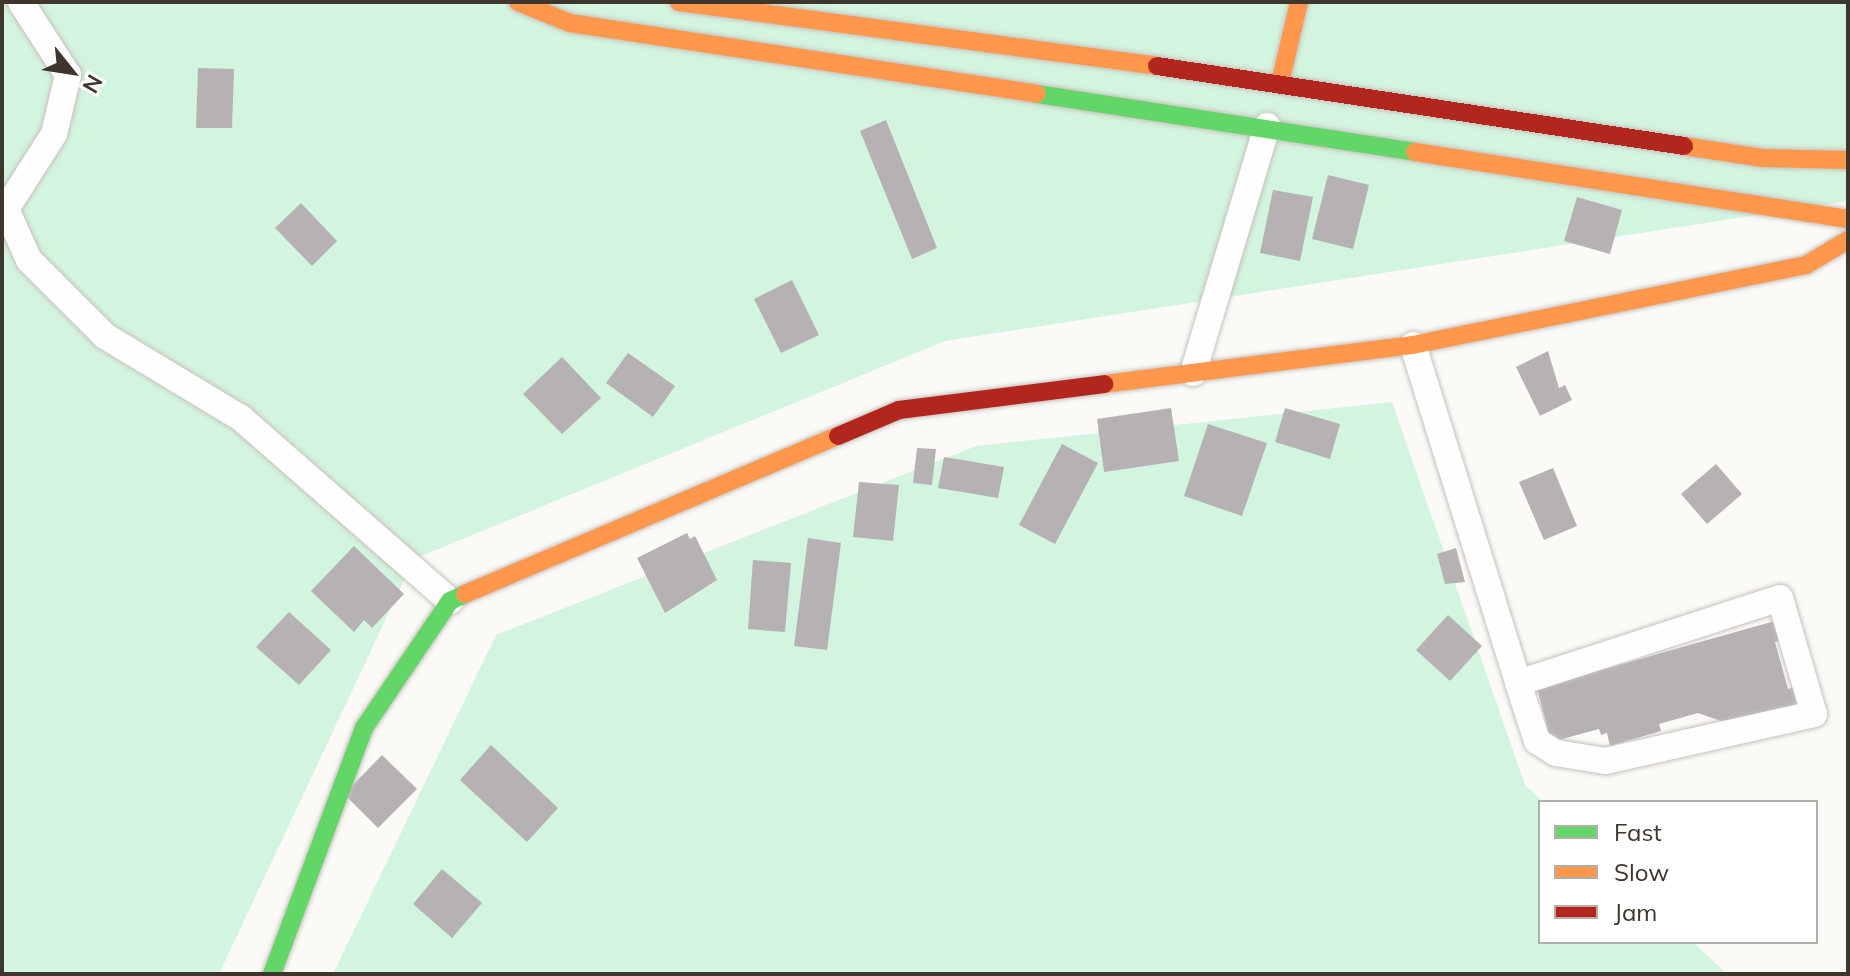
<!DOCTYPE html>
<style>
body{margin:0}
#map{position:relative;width:1850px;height:976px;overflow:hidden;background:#fcfaf7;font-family:Mulish,sans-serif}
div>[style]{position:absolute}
.green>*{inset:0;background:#d3f4de}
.building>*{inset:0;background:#b6b1b3}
.roads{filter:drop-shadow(0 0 2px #c6c1bc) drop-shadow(0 0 2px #c6c1bc)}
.street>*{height:26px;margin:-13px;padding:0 13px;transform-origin:13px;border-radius:13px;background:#fffefe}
.fast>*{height:18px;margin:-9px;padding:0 9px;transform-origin:9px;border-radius:9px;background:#63d668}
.slow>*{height:18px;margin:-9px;padding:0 9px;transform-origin:9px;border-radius:9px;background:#ff974d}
.jam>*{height:18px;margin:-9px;padding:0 9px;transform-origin:9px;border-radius:9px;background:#b3261e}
span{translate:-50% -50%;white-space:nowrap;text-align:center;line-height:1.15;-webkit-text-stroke:8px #fff;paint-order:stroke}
.frame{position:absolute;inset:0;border:4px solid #3e352d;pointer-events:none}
.legend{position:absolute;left:1538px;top:800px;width:280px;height:144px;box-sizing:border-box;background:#fff;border:2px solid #b2aeab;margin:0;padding:10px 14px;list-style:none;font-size:24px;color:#3e352d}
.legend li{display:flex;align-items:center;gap:16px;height:40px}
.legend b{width:40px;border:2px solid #b2aeab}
.north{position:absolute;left:32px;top:32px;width:80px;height:80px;-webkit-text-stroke:6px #fff;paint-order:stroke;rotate:120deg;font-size:22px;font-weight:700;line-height:32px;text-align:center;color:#3e352d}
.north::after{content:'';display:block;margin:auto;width:28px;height:36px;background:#3e352d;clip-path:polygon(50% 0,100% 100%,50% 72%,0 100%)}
</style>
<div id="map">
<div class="green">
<div style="clip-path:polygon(2px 2px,1848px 2px,1848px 201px,945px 341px,414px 559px,219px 974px,2px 974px)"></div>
<div style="clip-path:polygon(1392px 402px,1525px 785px,1543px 802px,1540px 942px,1693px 942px,1727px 974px,333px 974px,496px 635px,976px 446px)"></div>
</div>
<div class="building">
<div style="clip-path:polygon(198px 68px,234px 69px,232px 128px,196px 128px)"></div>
<div style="clip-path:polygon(886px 120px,937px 248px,912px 259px,860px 131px)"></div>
<div style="clip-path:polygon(1328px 175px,1369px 185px,1353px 249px,1312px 239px)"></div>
<div style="clip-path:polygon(1273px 190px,1313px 197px,1300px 261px,1260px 253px)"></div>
<div style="clip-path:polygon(1577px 197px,1622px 210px,1610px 254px,1564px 241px)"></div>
<div style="clip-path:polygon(301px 203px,337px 241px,312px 266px,275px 228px)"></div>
<div style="clip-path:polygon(792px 280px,819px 335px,781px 353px,754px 299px)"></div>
<div style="clip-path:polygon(1548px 351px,1559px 388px,1565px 385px,1572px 400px,1540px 416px,1516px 367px)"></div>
<div style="clip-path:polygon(628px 353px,675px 386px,653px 417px,606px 383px)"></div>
<div style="clip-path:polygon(562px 357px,601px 398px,562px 434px,523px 394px)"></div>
<div style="clip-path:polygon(1171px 408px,1179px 461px,1104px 472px,1097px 419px)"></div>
<div style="clip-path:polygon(1285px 408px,1340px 424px,1330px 459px,1275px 442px)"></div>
<div style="clip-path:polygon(1208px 424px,1267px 443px,1242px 516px,1184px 496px)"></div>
<div style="clip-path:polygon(1062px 444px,1098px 463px,1055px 544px,1019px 525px)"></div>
<div style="clip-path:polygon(917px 448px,936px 449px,932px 485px,913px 483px)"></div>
<div style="clip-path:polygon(944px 457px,1004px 467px,998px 498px,938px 488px)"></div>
<div style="clip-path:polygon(1716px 464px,1742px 494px,1707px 524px,1681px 494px)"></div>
<div style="clip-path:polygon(1553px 468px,1577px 526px,1544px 540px,1519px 482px)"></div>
<div style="clip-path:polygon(859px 482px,899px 485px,893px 541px,853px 537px)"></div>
<div style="clip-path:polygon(687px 533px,690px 539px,695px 536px,717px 580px,665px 613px,637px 558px)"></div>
<div style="clip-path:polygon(808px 538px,841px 543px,827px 650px,794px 646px)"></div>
<div style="clip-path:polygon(354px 546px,404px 594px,372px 628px,364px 620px,354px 632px,311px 591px)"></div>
<div style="clip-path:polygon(1456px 548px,1465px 582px,1445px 584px,1437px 554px)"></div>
<div style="clip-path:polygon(753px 560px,791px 563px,785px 632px,748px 629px)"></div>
<div style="clip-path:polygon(289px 612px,331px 650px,299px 685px,256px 647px)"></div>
<div style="clip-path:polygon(1448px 615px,1482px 646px,1450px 681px,1416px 650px)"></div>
<div style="clip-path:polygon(1785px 618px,1790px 638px,1775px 642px,1788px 689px,1803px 685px,1810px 707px,1721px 721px,1698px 713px,1659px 724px,1661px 731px,1610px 746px,1607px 733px,1601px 735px,1599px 729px,1551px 742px,1537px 688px)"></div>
<div style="clip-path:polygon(491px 745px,558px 808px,527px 842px,460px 780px)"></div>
<div style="clip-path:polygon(382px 755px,417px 789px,378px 828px,344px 794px)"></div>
<div style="clip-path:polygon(442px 869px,482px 903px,452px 938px,413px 904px)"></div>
</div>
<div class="roads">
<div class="street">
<div style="left:2px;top:204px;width:6px;rotate:51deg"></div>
<div style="left:6px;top:209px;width:89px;rotate:-57.4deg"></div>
<div style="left:54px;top:134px;width:61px;rotate:-76.7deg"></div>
<div style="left:68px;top:75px;width:87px;rotate:-122.8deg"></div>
<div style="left:6px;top:209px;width:56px;rotate:65.7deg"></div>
<div style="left:29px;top:260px;width:107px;rotate:45deg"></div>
<div style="left:105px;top:336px;width:159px;rotate:31.1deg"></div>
<div style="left:241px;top:418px;width:278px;rotate:41.2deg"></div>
<div style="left:1413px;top:345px;width:354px;rotate:72.7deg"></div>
<div style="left:1518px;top:683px;width:275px;rotate:-18deg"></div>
<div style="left:1780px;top:598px;width:121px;rotate:73.7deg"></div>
<div style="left:1814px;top:714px;width:214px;rotate:167.3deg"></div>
<div style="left:1605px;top:761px;width:50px;rotate:-170.7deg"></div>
<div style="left:1556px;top:753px;width:22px;rotate:-148deg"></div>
<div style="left:1537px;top:741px;width:61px;rotate:-108.1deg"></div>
<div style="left:1193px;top:373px;width:258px;rotate:-73.3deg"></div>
</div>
<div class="fast">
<div style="left:1037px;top:94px;width:382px;rotate:8.7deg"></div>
<div style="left:272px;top:974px;width:263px;rotate:-69.5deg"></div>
<div style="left:364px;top:728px;width:153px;rotate:-55.9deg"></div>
<div style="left:450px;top:601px;width:17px;rotate:-25deg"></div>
</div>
<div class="slow">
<div style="left:518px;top:2px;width:56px;rotate:22deg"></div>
<div style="left:570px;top:23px;width:472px;rotate:8.6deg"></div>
<div style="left:679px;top:2px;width:482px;rotate:7.6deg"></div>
<div style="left:1280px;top:83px;width:83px;rotate:-76.8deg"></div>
<div style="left:1684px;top:146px;width:79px;rotate:8.7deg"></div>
<div style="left:1762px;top:158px;width:86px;rotate:1.3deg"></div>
<div style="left:1415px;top:152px;width:438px;rotate:8.8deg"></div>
<div style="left:1104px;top:384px;width:311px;rotate:-7.2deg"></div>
<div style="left:1413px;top:345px;width:401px;rotate:-11.5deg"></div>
<div style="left:1806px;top:265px;width:49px;rotate:-30.8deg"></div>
<div style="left:465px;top:594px;width:405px;rotate:-23deg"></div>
</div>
<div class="jam">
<div style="left:1157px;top:66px;width:533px;rotate:8.63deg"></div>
<div style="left:838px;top:436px;width:66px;rotate:-23.1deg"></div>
<div style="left:899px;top:410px;width:207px;rotate:-7.2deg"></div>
</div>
</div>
<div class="frame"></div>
<ul class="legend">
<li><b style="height:10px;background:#63d668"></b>Fast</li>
<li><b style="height:10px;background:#ff974d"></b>Slow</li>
<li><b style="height:10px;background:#b3261e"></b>Jam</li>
</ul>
<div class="north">N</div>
</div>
